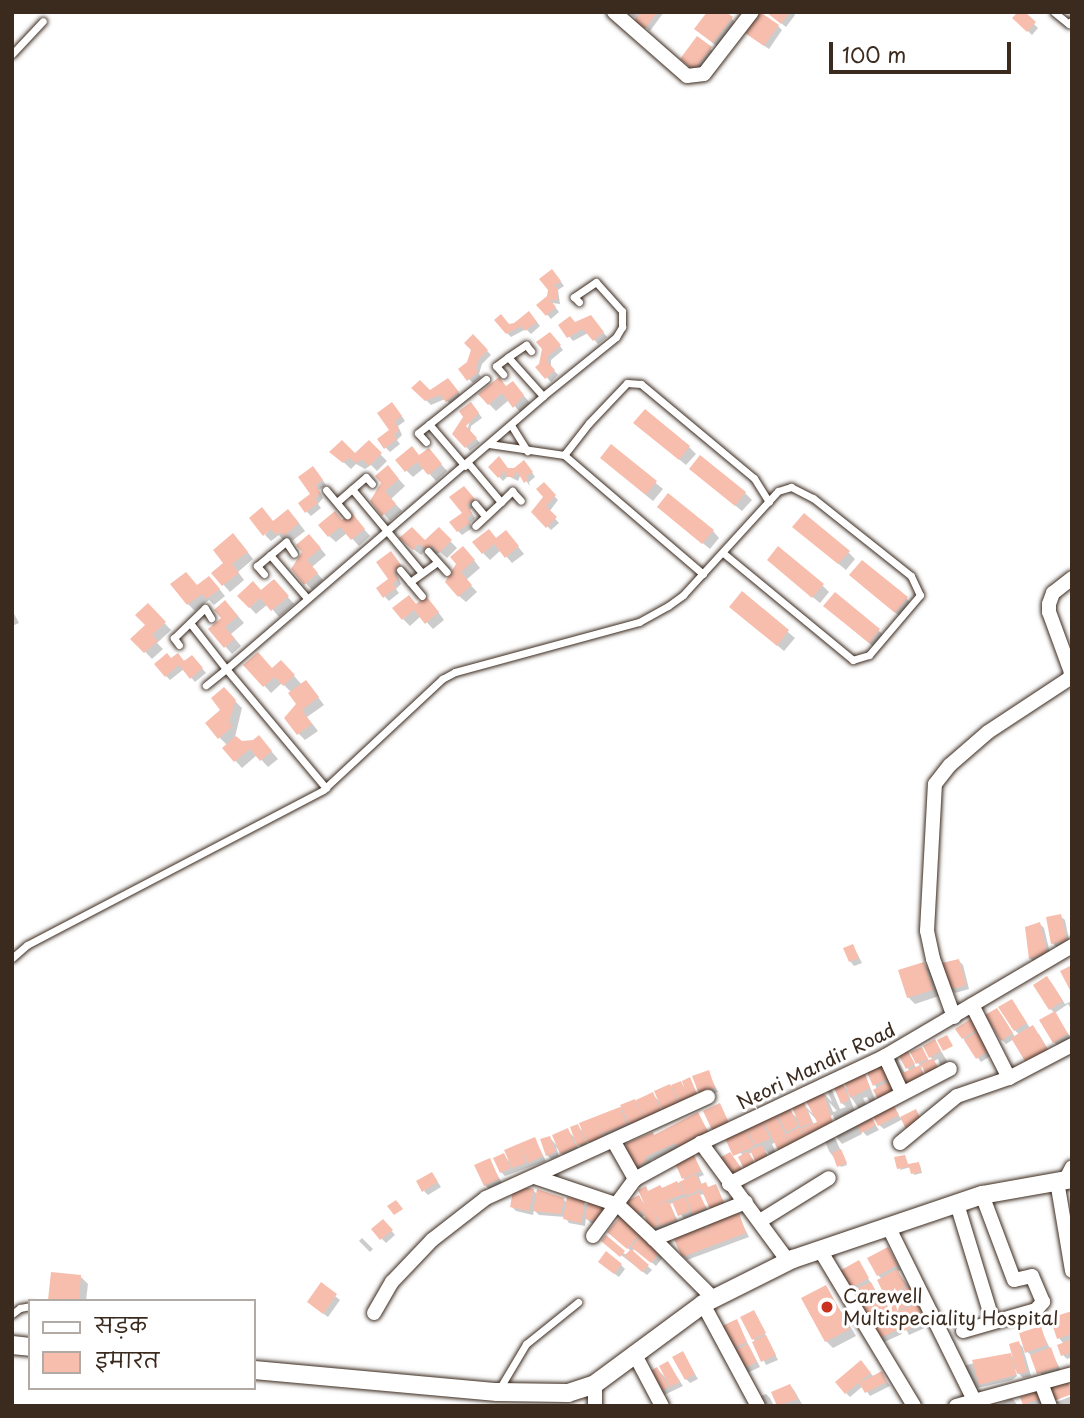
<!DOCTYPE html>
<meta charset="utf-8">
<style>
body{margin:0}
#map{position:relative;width:1084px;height:1418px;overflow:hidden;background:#fff;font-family:"Playpen Sans","Playpen Sans Deva",sans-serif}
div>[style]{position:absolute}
.shadow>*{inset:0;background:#0003}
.building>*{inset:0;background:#f7beae}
.roads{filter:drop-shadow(0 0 2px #3b2a1e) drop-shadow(0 0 2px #3b2a1e)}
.service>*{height:7px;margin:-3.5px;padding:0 3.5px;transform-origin:3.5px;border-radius:3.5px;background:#fff}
.minor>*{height:14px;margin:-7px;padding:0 7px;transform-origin:7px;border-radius:7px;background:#fff}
.tertiary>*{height:18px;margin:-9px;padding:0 9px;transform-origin:9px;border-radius:9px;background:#fff}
.dots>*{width:19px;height:19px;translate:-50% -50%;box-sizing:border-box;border:4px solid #fff;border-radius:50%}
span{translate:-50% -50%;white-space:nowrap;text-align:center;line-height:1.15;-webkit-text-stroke:6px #fff;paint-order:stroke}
.street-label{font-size:19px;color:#3b2a1e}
.poi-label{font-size:19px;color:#3b2a1e}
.left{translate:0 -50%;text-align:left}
.frame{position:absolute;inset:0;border:14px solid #3b2a1e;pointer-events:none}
.legend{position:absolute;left:28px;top:1299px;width:228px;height:91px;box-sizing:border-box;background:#fff;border:2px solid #b1aaa5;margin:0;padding:9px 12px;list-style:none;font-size:21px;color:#3b2a1e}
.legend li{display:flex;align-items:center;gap:14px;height:35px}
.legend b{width:35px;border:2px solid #b1aaa5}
.scale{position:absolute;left:829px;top:42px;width:182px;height:32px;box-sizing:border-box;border:4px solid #3b2a1e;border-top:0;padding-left:9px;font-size:21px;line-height:24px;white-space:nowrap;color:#3b2a1e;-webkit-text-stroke:5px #fff;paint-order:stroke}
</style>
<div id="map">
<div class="shadow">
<div style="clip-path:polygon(629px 12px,664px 12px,650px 31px)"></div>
<div style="clip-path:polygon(767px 12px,792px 12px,795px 15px,786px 27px)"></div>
<div style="clip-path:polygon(1022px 12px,1038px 28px,1032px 35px,1015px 18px)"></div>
<div style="clip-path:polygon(731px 18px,738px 25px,720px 49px,696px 29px)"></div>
<div style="clip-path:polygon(778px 26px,782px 30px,769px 49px,751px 37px)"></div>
<div style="clip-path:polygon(698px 39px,715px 53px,699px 73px,686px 63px)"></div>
<div style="clip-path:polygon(556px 275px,564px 286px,558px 290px,560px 304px,552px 303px,559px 312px,551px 319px,539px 305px,546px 299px)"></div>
<div style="clip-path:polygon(533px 317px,540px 326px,531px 334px,526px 329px,511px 337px,507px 333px,509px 326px)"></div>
<div style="clip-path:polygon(595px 322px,607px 337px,598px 344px,588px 333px,573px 341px,560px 325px)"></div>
<div style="clip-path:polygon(473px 336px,491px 355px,482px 364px,479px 374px,481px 377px,473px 383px,469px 379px,469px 363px)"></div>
<div style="clip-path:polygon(554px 338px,563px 350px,551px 360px,551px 367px,558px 375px,551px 382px,538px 368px)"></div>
<div style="clip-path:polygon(452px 384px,462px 397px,451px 405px,445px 399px,431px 405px,414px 388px,430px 392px)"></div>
<div style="clip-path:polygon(507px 388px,519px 390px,530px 403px,521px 413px,509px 400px,496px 411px,489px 404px)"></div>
<div style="clip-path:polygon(396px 408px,405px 421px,398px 426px,402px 435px,397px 440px,400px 444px,390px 452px,386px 448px)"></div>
<div style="clip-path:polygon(evenodd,475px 408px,482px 418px,471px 426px,470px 432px,480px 443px,470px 451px,454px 434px,475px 408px,470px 420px,466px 435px,465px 425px,470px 420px)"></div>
<div style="clip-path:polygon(642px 429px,689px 447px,696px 454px,686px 465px)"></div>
<div style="clip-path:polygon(369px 443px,387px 461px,377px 471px,371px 465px,365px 469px,356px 464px,351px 469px,339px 458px,355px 455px)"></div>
<div style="clip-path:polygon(612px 447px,663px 489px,653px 501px,609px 465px)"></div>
<div style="clip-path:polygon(420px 457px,435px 457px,447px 471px,436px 481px,424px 468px,413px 477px,406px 470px)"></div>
<div style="clip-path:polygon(528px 466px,535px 477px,529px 482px,530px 486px,521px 474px,518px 481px,508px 476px,503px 481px,490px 467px,509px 470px)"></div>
<div style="clip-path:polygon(317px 472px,326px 485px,319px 490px,323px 498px,318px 504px,321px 508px,311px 516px,307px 512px)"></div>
<div style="clip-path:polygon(394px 474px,405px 486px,391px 499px,402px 511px,390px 521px,372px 500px)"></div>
<div style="clip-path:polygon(698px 475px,745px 493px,752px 500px,742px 511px)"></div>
<div style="clip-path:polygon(544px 485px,558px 500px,549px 512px,559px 523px,551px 530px,533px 512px,545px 497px)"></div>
<div style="clip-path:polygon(468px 492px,477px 504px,470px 510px,475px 518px,470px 523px,472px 528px,462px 535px,458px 531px)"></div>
<div style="clip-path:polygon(666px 513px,713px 531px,719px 538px,710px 549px)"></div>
<div style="clip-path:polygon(295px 518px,305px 531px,292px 541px,288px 538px,284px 541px,279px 535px,271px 541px,265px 535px,274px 523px)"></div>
<div style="clip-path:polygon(343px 522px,358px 522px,370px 536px,359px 546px,347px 533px,336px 542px,329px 536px)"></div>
<div style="clip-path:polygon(439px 530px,457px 548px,447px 558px,440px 552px,435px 555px,426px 550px,421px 555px,408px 545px,425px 542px)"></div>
<div style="clip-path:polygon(802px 534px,848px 552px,855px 559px,846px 570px)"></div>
<div style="clip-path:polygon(512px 539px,524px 554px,512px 563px,501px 550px,490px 560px,483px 553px,497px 540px)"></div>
<div style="clip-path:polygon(240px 542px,253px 559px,238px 572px,244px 580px,230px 592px,213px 573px,226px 563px)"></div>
<div style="clip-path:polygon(316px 543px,326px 555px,312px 567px,323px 580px,312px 590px,293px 569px)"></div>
<div style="clip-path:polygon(470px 555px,480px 568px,466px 580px,477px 592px,466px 602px,459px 596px,459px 564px)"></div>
<div style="clip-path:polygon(395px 557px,404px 570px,397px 575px,401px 584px,396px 589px,399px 593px,389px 601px,385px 597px)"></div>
<div style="clip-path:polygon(776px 567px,822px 585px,829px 592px,820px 603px)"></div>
<div style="clip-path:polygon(858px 582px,906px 598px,913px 605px,902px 618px)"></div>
<div style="clip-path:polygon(216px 585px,225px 596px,214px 605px,209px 600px,195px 611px,188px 604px,197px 587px)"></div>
<div style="clip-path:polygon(280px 588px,294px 604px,279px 617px,268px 604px,256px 614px,239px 596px)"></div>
<div style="clip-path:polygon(742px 593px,795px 638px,784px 651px,738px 613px)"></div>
<div style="clip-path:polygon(835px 594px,886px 637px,876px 649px,832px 612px)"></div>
<div style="clip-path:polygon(433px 605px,444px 620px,433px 629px,421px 616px,410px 626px,403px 619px,417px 606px)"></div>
<div style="clip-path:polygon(148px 606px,171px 630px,157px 643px,163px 649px,152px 659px,133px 639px,147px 626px)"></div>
<div style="clip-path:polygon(232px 609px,244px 623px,231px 634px,241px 646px,232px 654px,210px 629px)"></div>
<div style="clip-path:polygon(12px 610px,19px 623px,12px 626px)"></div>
<div style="clip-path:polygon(172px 660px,196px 661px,206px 673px,195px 682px,184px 669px,170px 680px,166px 676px)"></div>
<div style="clip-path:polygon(246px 665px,272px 670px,288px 669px,302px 685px,312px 689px,324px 705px,307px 717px,318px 731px,305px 740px,299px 734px,298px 704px,292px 693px,282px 683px,271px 693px)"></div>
<div style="clip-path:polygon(224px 690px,242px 708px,235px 737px,241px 743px,265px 744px,278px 759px,268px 767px,257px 755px,242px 768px,224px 748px,227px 745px,219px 737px)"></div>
<div style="clip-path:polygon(1060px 916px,1065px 920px,1070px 945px,1057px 948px,1053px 943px)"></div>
<div style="clip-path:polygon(1040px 924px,1044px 928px,1051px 957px,1034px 962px,1030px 958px)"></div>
<div style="clip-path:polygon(853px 946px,862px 963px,854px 966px,850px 961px)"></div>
<div style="clip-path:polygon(959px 961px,963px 965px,969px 989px,955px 993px,951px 989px)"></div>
<div style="clip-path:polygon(924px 964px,931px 971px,939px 996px,915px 1004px,908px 997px)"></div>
<div style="clip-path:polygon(1051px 982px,1065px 1004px,1072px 1001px,1072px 1011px,1068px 1004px,1055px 1013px,1050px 1009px)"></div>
<div style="clip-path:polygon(1012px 1001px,1030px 1028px,1039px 1034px,1053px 1058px,1014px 1039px,1006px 1044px,1002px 1040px,1001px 1014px,1015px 1037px,1020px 1035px,1011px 1027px)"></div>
<div style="clip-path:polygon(1054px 1013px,1071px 1038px,1058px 1046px,1054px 1042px)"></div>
<div style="clip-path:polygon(972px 1020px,995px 1053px,981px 1062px,963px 1038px)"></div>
<div style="clip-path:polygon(935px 1041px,950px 1066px,941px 1067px,938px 1059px,934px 1061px,942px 1074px,924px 1066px,920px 1068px,928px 1082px,890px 1101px,901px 1119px,915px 1112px,926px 1128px,903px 1119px,884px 1129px,878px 1124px,885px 1105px,875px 1085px,891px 1061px,897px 1058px,905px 1074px,910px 1072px,901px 1057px,909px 1055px,917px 1069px,921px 1067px,918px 1063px,921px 1049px,930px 1062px,934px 1060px,930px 1057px)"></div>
<div style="clip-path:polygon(708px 1072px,718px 1092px,705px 1097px)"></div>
<div style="clip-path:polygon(evenodd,865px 1075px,877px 1104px,871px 1105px,867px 1097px,863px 1098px,868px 1108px,860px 1110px,848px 1093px,856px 1115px,836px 1123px,833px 1115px,830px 1116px,833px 1125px,783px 1154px,776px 1142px,772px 1144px,776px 1153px,771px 1156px,765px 1150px,771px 1162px,753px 1152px,743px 1156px,741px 1153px,735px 1155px,727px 1138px,789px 1110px,799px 1120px,803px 1104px,813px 1114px,807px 1100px,823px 1093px,832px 1102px,827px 1090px,831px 1088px,840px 1109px,846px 1107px,842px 1103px,841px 1083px,850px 1092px,865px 1075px,829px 1102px,837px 1111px,833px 1112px,829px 1102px,865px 1075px,808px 1111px,820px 1123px,814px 1125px,808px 1111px)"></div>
<div style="clip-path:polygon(691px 1081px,697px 1096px,682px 1110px,669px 1115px,660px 1107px,665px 1117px,631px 1128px,593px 1146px,585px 1138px,588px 1147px,583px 1149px,575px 1141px,579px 1151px,565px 1157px,556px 1147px,559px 1156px,551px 1159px,547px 1155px,550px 1138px,558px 1147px,567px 1130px,576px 1139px,577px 1126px,586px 1134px,582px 1124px,652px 1094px,661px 1103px,656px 1092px,680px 1083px,687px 1090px)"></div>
<div style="clip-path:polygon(698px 1114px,711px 1136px,651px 1160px,648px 1167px,637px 1172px,632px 1168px,655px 1137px)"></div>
<div style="clip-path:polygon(869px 1115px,879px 1130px,867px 1136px,861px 1130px,862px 1134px,842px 1144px,838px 1139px,834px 1132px)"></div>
<div style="clip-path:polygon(832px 1136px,836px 1140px,847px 1165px,841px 1167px,829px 1151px,824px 1139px)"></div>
<div style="clip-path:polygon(534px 1139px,546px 1161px,505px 1176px,501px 1172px,503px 1155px,512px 1164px,507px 1151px)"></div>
<div style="clip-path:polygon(694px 1157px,704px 1175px,699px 1177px,702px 1185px,710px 1188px,715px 1186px,727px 1207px,712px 1208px,705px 1194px,699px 1195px,709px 1212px,684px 1219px,673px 1203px,670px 1204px,679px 1224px,655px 1232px,646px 1215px,639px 1218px,635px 1214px,638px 1197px,647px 1206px,649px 1192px,685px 1181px,677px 1164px)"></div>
<div style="clip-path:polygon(905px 1157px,908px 1166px,920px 1165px,922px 1173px,914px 1175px,911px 1167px,900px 1170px)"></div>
<div style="clip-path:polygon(489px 1160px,502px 1183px,489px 1189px,485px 1185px)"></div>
<div style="clip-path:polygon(435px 1178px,441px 1187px,428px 1195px,424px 1191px)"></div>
<div style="clip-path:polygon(533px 1190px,538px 1195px,563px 1199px,567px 1203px,603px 1206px,607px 1210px,604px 1226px,591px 1223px,586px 1218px,585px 1226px,569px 1223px,565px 1217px,539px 1215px,534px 1210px,533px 1215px,516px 1211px,512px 1207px)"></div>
<div style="clip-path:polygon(738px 1215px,749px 1237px,687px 1260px,683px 1256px,676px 1238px)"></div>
<div style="clip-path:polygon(621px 1218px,664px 1256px,656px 1266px,635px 1248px,632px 1252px,652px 1270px,647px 1275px,608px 1245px,627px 1255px,631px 1251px,613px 1236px)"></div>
<div style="clip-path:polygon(383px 1221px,395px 1235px,386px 1243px,373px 1230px)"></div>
<div style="clip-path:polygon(362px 1238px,373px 1249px,370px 1252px,359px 1241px)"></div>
<div style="clip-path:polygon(888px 1249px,901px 1270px,897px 1272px,914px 1292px,929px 1326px,909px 1335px,880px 1281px,882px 1279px,878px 1275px)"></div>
<div style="clip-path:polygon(858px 1262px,902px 1334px,882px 1343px,848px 1290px)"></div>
<div style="clip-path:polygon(621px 1265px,625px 1269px,619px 1277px,604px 1266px)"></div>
<div style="clip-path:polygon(81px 1277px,88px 1284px,86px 1301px,50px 1299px)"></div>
<div style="clip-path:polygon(321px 1285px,340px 1300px,328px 1317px,313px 1306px)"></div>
<div style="clip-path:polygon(826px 1287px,856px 1336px,833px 1348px,826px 1341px)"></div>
<div style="clip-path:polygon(754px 1312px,778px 1360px,766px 1365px,743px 1317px)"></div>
<div style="clip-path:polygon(1072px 1313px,1072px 1357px,1067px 1359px,1063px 1355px,1064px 1344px,1059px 1338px)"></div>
<div style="clip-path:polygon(736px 1321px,760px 1367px,747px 1373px,732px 1348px)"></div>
<div style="clip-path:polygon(1040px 1328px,1061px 1371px,1043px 1378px,1032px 1356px,1023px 1348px,1031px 1376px,1023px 1378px,1015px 1369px,1017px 1376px,1012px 1380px,973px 1389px,963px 1366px,1003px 1356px,1010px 1355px,1016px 1360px,1019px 1343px,1026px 1351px)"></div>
<div style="clip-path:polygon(682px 1353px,698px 1379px,690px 1383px,686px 1379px)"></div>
<div style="clip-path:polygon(668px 1363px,683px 1386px,664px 1395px,660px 1391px,657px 1369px,665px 1377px)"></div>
<div style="clip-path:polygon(865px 1367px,874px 1377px,881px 1373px,890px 1386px,870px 1396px,863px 1386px,850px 1397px,846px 1393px)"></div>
<div style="clip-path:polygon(790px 1386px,794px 1390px,803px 1406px,779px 1406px,773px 1393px)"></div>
<div style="clip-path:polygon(1039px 1392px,1045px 1402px,1041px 1404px,1043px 1406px,1024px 1404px)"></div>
<div style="clip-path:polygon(766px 1394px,770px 1398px,774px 1406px,762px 1406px,758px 1397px)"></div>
<div style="clip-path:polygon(1072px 1396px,1072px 1406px,1054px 1403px)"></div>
<div style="clip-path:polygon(1012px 1398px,1018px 1406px,995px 1406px)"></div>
</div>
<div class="building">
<div style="clip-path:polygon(641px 12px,657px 12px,645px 29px,634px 21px)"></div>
<div style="clip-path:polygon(707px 12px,726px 12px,733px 17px,713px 43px,694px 29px)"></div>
<div style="clip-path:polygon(760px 12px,779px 25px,764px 46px,745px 33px)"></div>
<div style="clip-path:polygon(766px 12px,790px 12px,781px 24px)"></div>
<div style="clip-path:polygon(1018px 12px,1025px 12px,1036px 22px,1027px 32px,1012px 18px)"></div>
<div style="clip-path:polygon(697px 36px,712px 47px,694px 70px,680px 59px)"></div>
<div style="clip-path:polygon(552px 269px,561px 281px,553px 287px,557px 287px,557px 300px,550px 300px,556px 307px,546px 316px,536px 305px,547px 296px,548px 290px,539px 279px)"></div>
<div style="clip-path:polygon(529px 311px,537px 322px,525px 331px,522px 326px,506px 334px,494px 320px,501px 314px,509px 324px,514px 323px)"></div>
<div style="clip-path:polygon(591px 315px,604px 332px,593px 341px,583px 329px,567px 338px,558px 325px,570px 316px,575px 322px)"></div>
<div style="clip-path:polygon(550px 332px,561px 345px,548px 356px,547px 361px,555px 370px,545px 379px,535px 367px,539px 364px,542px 349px,536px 342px)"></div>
<div style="clip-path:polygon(473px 334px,488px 350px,479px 359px,476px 368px,478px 372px,467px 381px,458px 369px,467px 362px,471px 350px,464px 343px)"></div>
<div style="clip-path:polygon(499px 377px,506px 386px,513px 381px,524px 395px,513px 408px,502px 393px,488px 405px,478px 394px)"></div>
<div style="clip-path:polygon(448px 378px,459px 392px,446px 402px,440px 395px,425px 401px,411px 388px,420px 380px,430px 390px)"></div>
<div style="clip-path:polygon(392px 402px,402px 416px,395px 421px,399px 430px,394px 435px,397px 439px,384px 449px,377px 439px,389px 430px,377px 413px)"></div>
<div style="clip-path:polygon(471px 402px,479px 413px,466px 426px,477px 438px,465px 448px,452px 434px,463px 417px,459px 411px)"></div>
<div style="clip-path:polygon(645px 409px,690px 446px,679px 460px,633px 423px)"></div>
<div style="clip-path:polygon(342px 440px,355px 453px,369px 440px,382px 453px,369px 466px,362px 459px,357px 463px,349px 458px,343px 463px,329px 452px)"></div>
<div style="clip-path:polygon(611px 444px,657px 481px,646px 495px,600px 458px)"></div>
<div style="clip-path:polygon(412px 446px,419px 455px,429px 448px,442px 464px,428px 475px,417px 462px,405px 472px,395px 460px)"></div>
<div style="clip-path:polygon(700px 455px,746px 492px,735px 506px,689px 469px)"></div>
<div style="clip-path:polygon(499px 456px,508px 468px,514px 468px,524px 460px,533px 472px,526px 477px,528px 480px,524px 483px,517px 471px,514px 477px,507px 477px,505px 471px,498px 478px,488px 467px)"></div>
<div style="clip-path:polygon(388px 465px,399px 479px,385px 491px,396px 504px,382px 516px,370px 501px,381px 483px,375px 476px)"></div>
<div style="clip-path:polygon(313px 466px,323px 480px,316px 485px,320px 493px,315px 499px,318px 503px,305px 513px,298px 503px,310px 494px,298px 477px)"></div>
<div style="clip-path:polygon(544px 482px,556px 495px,546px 506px,557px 517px,546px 528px,531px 512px,543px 497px,536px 489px)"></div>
<div style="clip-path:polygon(464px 486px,475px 499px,467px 505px,472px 513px,467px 518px,470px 523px,457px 532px,449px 522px,462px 513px,449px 497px)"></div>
<div style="clip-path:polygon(668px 493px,714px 530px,702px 544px,657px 507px)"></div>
<div style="clip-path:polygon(262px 507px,273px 521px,288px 509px,299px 523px,284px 536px,281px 532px,276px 535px,271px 529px,263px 536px,249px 518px)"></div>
<div style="clip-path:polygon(335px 511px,342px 520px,352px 513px,365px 529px,351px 540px,340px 527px,328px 537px,318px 525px)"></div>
<div style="clip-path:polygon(804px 513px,850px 551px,838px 564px,792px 527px)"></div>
<div style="clip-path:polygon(412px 527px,425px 540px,439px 527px,452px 540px,439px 553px,432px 546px,427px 549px,418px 544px,413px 550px,399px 538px)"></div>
<div style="clip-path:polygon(489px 529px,496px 538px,506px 530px,519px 546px,505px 558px,494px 544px,482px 554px,472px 542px)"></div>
<div style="clip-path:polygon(233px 533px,248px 552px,232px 564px,239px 573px,222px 586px,211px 573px,223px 563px,213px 550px)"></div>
<div style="clip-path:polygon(309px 534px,321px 548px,307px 560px,318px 573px,304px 585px,291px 569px,302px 552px,296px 545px)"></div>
<div style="clip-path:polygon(463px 546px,475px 560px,461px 572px,472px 585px,458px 597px,445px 582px,456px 564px,450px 557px)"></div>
<div style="clip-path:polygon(778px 546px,824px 584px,812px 598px,767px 560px)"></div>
<div style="clip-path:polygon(391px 551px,401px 565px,394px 571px,398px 579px,393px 584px,396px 588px,383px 598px,376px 588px,388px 579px,376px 562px)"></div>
<div style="clip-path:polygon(862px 560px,908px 597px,895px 613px,849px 575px)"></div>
<div style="clip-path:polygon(186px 572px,197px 585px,209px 576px,220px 589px,206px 599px,202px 594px,187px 605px,170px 584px)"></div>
<div style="clip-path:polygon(274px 579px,289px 596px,271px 611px,260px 598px,249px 608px,237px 596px,253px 581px,261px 590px)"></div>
<div style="clip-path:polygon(742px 591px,789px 630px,777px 646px,729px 607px)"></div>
<div style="clip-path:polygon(835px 592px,880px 629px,869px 643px,823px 606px)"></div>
<div style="clip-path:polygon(409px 595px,416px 604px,426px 596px,439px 612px,425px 624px,414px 610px,402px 620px,392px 608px)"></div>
<div style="clip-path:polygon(225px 600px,238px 616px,225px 627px,235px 639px,224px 648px,208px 629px,221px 618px,214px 610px)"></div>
<div style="clip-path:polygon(148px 603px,166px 622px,152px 635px,158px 641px,144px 653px,130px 639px,145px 625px,135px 615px)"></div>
<div style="clip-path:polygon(258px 652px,272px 668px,281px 660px,295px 675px,283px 686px,275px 677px,263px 687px,243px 665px)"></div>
<div style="clip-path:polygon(167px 653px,171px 658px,178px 653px,184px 661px,192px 655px,203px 668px,190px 679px,179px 665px,165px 677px,154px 664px)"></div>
<div style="clip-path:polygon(306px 680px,319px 697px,302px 710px,312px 724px,297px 735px,284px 718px,296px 704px,288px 693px)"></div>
<div style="clip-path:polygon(224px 687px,236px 700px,229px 721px,232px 727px,218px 739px,205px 723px,220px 710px,211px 698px)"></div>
<div style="clip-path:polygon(259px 735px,272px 751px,260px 761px,250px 749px,234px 762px,222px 748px,236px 736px,242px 741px,253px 740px)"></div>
<div style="clip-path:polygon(1061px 914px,1067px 941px,1051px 944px,1046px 917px)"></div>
<div style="clip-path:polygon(1040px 922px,1047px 953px,1029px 959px,1025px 927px)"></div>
<div style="clip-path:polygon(853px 944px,859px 958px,849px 962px,843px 948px)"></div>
<div style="clip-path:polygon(959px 959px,966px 985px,949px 990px,942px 963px)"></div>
<div style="clip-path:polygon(924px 962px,933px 990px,907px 998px,898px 970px)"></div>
<div style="clip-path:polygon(1072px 965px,1072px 994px,1060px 971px)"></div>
<div style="clip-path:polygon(1047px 976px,1063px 1001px,1049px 1010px,1033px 985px)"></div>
<div style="clip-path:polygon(1012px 999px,1027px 1023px,1014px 1031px,998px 1007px)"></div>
<div style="clip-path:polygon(997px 1008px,1013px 1033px,1001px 1041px,985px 1015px)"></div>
<div style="clip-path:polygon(1055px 1011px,1068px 1034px,1053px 1043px,1039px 1020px)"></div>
<div style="clip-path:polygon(972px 1018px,979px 1028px,962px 1039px,955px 1029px)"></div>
<div style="clip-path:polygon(1033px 1025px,1048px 1050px,1026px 1063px,1011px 1038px)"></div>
<div style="clip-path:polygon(981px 1029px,992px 1048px,976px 1059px,964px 1040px)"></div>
<div style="clip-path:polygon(947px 1035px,953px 1046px,943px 1051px,937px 1040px)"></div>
<div style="clip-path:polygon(935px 1039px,941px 1051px,929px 1058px,923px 1046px)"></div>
<div style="clip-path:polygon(922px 1047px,928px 1059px,916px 1064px,910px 1052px)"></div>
<div style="clip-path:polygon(908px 1051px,915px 1064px,906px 1069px,899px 1056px)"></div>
<div style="clip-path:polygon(933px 1058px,939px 1070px,926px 1075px,921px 1064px)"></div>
<div style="clip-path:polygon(886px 1061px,893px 1076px,873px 1086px,866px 1070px)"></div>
<div style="clip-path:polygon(920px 1065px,925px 1077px,902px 1088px,896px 1076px)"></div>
<div style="clip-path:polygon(709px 1070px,715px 1088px,699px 1094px,692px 1076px)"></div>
<div style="clip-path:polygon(864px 1071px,870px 1088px,850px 1098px,843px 1079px)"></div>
<div style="clip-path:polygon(690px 1077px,697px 1094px,680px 1104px,671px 1085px,681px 1081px,685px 1090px,682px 1081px)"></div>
<div style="clip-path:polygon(842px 1081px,849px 1100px,841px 1104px,833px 1085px)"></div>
<div style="clip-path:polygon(889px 1081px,895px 1092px,879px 1101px,873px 1090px)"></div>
<div style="clip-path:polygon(670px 1084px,679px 1105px,663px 1112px,654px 1091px)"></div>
<div style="clip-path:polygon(823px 1091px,833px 1123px,805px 1137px,802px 1128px,817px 1122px,805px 1099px)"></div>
<div style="clip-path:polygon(653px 1092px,662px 1113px,645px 1120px,636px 1100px)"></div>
<div style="clip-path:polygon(635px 1099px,644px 1120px,630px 1126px,620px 1105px)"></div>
<div style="clip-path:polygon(891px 1100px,899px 1115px,878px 1126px,870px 1111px)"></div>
<div style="clip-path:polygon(804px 1102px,812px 1123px,800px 1127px,792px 1107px)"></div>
<div style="clip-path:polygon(720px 1103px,729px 1123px,712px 1130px,703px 1111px)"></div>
<div style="clip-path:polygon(620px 1107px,627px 1124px,602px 1134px,597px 1123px,602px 1137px,587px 1143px,579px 1123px)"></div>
<div style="clip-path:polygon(790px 1108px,798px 1126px,786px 1132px,777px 1114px)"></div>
<div style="clip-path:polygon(916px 1109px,923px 1124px,908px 1133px,900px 1117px)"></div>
<div style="clip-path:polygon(698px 1112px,708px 1132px,678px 1147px,676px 1143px,647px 1156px,644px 1163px,631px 1169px,624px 1155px,627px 1143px,653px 1132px,654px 1135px)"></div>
<div style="clip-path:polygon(869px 1112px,876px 1125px,861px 1133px,855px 1120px)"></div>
<div style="clip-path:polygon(776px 1115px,790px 1145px,778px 1150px,763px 1120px)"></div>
<div style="clip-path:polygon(762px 1120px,770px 1139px,755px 1145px,746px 1127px)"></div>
<div style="clip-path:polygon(578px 1124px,586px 1143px,577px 1146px,570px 1127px)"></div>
<div style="clip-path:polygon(745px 1127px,754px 1146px,745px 1151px,739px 1138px,744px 1151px,733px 1156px,725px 1138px)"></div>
<div style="clip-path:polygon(800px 1127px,805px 1138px,790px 1144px,786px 1134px)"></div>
<div style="clip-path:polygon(568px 1128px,576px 1147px,560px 1154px,552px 1135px)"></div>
<div style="clip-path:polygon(550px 1136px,556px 1152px,546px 1156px,540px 1139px)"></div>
<div style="clip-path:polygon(535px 1137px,543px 1156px,528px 1163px,521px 1147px,526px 1163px,512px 1168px,504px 1150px)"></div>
<div style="clip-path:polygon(762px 1145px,768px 1158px,756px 1163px,750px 1150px)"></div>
<div style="clip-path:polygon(841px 1149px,847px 1163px,837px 1167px,832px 1153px)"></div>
<div style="clip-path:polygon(748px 1151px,755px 1163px,744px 1169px,738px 1157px)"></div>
<div style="clip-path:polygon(730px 1152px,744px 1172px,729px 1180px,718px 1159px)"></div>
<div style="clip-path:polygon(504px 1153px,511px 1168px,500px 1173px,493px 1158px)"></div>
<div style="clip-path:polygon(694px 1155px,701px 1171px,682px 1179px,675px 1163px)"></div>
<div style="clip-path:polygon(905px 1155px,908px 1164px,919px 1162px,921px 1172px,911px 1174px,909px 1167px,897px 1169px,894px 1157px)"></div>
<div style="clip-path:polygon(490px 1158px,499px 1179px,484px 1186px,474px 1165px)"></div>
<div style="clip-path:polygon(432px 1172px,438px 1182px,422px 1192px,416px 1181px)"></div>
<div style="clip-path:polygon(696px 1174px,701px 1184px,706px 1182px,708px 1187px,716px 1184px,724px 1203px,710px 1209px,701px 1189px,686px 1196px,679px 1182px)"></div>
<div style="clip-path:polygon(677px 1181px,684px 1194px,655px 1205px,669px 1201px,676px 1220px,660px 1226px,654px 1211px,658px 1226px,649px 1229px,643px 1211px,633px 1215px,627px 1201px,639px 1195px,647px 1210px,638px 1190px,646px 1186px,648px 1191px,660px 1185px,662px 1188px)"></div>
<div style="clip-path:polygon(519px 1186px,534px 1189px,529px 1211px,510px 1207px,513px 1191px,518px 1192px)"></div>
<div style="clip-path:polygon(537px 1189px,564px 1198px,561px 1214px,533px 1211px)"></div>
<div style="clip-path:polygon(699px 1192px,706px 1208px,693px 1214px,686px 1198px)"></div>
<div style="clip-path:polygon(567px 1197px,585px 1201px,581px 1223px,563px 1219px)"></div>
<div style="clip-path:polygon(685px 1197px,690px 1211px,678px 1216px,672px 1202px)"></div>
<div style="clip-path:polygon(396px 1200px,403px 1209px,394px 1215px,387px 1206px)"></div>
<div style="clip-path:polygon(588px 1201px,604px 1204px,600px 1222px,585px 1219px)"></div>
<div style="clip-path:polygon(739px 1213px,746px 1233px,682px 1257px,673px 1237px,705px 1225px,710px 1238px,706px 1224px)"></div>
<div style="clip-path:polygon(621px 1216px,641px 1233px,627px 1249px,607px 1232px)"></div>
<div style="clip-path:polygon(383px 1219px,393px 1230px,380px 1240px,371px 1229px)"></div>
<div style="clip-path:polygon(642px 1234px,661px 1251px,651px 1263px,631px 1247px)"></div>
<div style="clip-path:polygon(606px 1235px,625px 1251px,620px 1257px,601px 1241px)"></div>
<div style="clip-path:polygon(888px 1247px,898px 1265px,877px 1276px,867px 1258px)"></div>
<div style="clip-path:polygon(631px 1249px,649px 1265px,642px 1272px,624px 1256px)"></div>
<div style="clip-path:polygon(606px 1251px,622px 1264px,614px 1274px,598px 1262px)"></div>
<div style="clip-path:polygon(859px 1260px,869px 1278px,847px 1291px,836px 1273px)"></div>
<div style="clip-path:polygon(897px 1269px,906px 1286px,892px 1295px,910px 1286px,917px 1302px,893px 1313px,877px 1280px)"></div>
<div style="clip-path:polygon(51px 1272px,81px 1275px,79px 1301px,48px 1300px)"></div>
<div style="clip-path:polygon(321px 1282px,337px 1294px,323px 1314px,307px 1302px)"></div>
<div style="clip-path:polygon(871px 1282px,879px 1297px,863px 1306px,883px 1297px,891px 1313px,867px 1324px,851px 1291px)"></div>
<div style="clip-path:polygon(826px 1285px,850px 1329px,825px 1342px,801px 1298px)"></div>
<div style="clip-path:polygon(918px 1303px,927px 1321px,904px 1331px,895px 1313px)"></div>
<div style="clip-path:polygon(754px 1310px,766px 1333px,752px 1340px,740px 1317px)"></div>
<div style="clip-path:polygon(1072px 1311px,1072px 1334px,1057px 1339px,1050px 1318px)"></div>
<div style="clip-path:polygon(893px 1315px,899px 1329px,876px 1340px,870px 1326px)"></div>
<div style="clip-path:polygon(737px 1319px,747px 1342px,731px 1350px,720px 1327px)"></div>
<div style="clip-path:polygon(1041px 1326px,1047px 1345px,1025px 1353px,1019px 1333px)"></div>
<div style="clip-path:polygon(766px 1335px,776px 1355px,761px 1362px,752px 1342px)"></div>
<div style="clip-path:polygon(1072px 1339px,1072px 1352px,1061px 1356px,1057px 1345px)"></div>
<div style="clip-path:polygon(1019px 1341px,1027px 1372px,1017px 1374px,1009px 1344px)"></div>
<div style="clip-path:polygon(748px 1344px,757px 1362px,741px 1370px,732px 1352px)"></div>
<div style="clip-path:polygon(1051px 1347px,1058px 1367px,1037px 1374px,1030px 1355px)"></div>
<div style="clip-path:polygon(683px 1351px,695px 1374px,685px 1380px,672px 1357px)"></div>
<div style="clip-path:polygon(1011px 1353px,1016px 1375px,979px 1385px,972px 1360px)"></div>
<div style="clip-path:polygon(861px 1360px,871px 1373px,845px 1394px,835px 1382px)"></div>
<div style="clip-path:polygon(668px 1361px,680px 1382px,670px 1387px,659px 1366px)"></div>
<div style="clip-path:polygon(657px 1367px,669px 1387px,659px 1392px,647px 1373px)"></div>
<div style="clip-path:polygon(882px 1371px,887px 1382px,865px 1393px,859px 1383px)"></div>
<div style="clip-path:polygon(1068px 1381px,1072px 1394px,1051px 1402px,1046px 1390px)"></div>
<div style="clip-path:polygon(790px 1384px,798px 1399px,777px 1406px,771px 1392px)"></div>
<div style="clip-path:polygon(1039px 1390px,1042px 1398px,1023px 1405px,1020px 1397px)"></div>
</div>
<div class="roads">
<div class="service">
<div style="left:1054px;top:12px;width:19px;rotate:39deg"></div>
<div style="left:1069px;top:24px;width:5px;rotate:-53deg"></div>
<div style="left:12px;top:54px;width:45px;rotate:-46.8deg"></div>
<div style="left:508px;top:357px;width:22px;rotate:-34deg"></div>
<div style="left:526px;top:345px;width:8px;rotate:50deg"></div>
<div style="left:543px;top:396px;width:94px;rotate:-38.9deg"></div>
<div style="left:616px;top:337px;width:12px;rotate:-59deg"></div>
<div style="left:622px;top:327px;width:16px;rotate:-90deg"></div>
<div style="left:622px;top:311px;width:39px;rotate:-132deg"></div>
<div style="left:596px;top:282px;width:27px;rotate:146deg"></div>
<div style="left:574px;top:297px;width:7px;rotate:45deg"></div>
<div style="left:429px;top:424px;width:55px;rotate:49.4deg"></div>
<div style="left:511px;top:425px;width:31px;rotate:58deg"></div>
<div style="left:426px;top:442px;width:12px;rotate:-132deg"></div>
<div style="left:418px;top:433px;width:87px;rotate:-38.5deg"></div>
<div style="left:489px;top:444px;width:76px;rotate:8.3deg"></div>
<div style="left:468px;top:463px;width:51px;rotate:49.8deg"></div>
<div style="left:501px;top:502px;width:35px;rotate:137deg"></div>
<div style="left:352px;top:489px;width:109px;rotate:50.2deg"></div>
<div style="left:326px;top:490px;width:33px;rotate:50deg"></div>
<div style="left:337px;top:502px;width:38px;rotate:-41deg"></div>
<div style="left:366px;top:477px;width:9px;rotate:49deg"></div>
<div style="left:501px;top:502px;width:16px;rotate:-45deg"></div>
<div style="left:512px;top:491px;width:13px;rotate:48deg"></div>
<div style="left:475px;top:504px;width:16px;rotate:50deg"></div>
<div style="left:428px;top:551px;width:28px;rotate:48deg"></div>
<div style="left:270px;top:555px;width:57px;rotate:49.3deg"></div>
<div style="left:400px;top:570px;width:34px;rotate:50deg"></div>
<div style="left:264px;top:574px;width:11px;rotate:-131deg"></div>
<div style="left:257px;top:566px;width:38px;rotate:-40deg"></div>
<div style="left:286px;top:542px;width:14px;rotate:56deg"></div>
<div style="left:703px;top:574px;width:183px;rotate:-139.4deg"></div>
<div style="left:564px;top:455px;width:41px;rotate:-52deg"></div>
<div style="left:589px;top:423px;width:55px;rotate:-46.5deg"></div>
<div style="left:627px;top:383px;width:14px;rotate:4deg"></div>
<div style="left:641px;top:384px;width:147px;rotate:39.8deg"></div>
<div style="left:754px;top:478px;width:28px;rotate:58deg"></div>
<div style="left:410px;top:582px;width:34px;rotate:-36deg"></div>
<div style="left:190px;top:623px;width:58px;rotate:52deg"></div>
<div style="left:226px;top:669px;width:26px;rotate:141deg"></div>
<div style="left:179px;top:645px;width:9px;rotate:-126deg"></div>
<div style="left:174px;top:638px;width:43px;rotate:-44.1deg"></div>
<div style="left:205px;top:608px;width:12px;rotate:59deg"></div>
<div style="left:326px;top:788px;width:155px;rotate:-130deg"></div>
<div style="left:226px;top:669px;width:418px;rotate:-40.7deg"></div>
<div style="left:543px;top:396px;width:52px;rotate:-131.9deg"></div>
<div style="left:508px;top:357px;width:15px;rotate:143deg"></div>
<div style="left:496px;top:366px;width:11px;rotate:49deg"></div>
<div style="left:12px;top:958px;width:20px;rotate:-41deg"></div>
<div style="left:27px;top:945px;width:334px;rotate:-27.6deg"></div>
<div style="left:323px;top:790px;width:163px;rotate:-43deg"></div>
<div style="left:442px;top:679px;width:15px;rotate:-28deg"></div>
<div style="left:455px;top:672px;width:191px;rotate:-15.2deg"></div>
<div style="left:639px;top:622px;width:33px;rotate:-29deg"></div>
<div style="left:668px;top:606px;width:19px;rotate:-36deg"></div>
<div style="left:683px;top:595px;width:141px;rotate:-47.6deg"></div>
<div style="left:778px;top:491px;width:14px;rotate:-17deg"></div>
<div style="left:791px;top:487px;width:25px;rotate:27deg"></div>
<div style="left:813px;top:498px;width:125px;rotate:38.5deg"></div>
<div style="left:911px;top:576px;width:21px;rotate:65deg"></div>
<div style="left:920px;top:595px;width:79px;rotate:130.4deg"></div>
<div style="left:869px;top:655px;width:17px;rotate:163deg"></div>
<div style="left:853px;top:660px;width:168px;rotate:-140.5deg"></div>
<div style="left:12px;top:1314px;width:10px;rotate:-37deg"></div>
<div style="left:20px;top:1308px;width:10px;rotate:-11deg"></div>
<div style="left:498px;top:1391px;width:55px;rotate:-59.2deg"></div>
<div style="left:526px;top:1344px;width:67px;rotate:-38.9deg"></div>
</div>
<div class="minor">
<div style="left:614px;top:12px;width:97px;rotate:41.2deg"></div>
<div style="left:687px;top:76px;width:17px;rotate:-7deg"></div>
<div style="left:704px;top:74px;width:78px;rotate:-52.3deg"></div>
<div style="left:972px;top:1005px;width:82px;rotate:63.1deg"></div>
<div style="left:954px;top:1017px;width:62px;rotate:-109.9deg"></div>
<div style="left:933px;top:959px;width:29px;rotate:-102deg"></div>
<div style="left:927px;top:931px;width:147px;rotate:-86.9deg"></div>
<div style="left:935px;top:784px;width:24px;rotate:-52deg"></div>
<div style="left:950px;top:765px;width:50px;rotate:-41deg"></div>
<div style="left:988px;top:732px;width:98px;rotate:-33.4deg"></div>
<div style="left:1070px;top:678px;width:6px;rotate:-81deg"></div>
<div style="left:1071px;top:672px;width:64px;rotate:-110.1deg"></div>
<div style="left:1049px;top:612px;width:8px;rotate:-90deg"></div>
<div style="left:1049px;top:604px;width:12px;rotate:-70deg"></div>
<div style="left:1053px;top:593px;width:24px;rotate:-38deg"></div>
<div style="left:885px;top:1056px;width:41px;rotate:65.3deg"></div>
<div style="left:614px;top:1142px;width:43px;rotate:60.4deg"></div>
<div style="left:900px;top:1143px;width:74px;rotate:-39.5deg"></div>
<div style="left:957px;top:1096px;width:55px;rotate:-19.1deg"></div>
<div style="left:1009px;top:1078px;width:71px;rotate:-27.6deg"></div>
<div style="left:535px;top:1177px;width:88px;rotate:18.6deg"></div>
<div style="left:618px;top:1205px;width:50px;rotate:43.4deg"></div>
<div style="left:654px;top:1239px;width:99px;rotate:-21.9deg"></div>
<div style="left:1066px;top:1179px;width:13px;rotate:-63deg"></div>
<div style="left:1057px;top:1181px;width:91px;rotate:80.5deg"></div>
<div style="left:729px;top:1184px;width:249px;rotate:-27.5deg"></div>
<div style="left:957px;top:1204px;width:123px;rotate:73deg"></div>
<div style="left:760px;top:1221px;width:81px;rotate:-31.9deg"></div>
<div style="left:889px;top:1228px;width:199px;rotate:63.7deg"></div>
<div style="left:593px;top:1236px;width:71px;rotate:-53.6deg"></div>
<div style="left:635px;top:1179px;width:75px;rotate:-28.6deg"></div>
<div style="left:654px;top:1239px;width:85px;rotate:45deg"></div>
<div style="left:820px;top:1250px;width:182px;rotate:58.9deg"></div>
<div style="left:788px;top:1261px;width:147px;rotate:-126.4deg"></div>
<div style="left:701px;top:1143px;width:200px;rotate:-25.2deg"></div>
<div style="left:882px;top:1058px;width:221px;rotate:-30.5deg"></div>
<div style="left:703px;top:1304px;width:116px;rotate:61.7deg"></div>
<div style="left:374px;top:1313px;width:36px;rotate:-60deg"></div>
<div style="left:392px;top:1282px;width:58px;rotate:-46.4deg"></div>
<div style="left:432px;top:1240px;width:68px;rotate:-37.9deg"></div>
<div style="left:486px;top:1198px;width:244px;rotate:-24.5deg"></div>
<div style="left:963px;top:1331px;width:76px;rotate:-16deg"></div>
<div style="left:1036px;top:1310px;width:11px;rotate:-49deg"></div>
<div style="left:1043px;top:1302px;width:28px;rotate:-113deg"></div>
<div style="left:1032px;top:1276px;width:18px;rotate:167deg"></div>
<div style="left:1014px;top:1280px;width:91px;rotate:-110.6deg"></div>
<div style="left:634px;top:1353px;width:60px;rotate:62.2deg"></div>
<div style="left:1041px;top:1383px;width:25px;rotate:69deg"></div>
<div style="left:595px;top:1406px;width:22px;rotate:-90deg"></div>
<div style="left:956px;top:1406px;width:120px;rotate:-15.4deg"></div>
</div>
<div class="tertiary">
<div style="left:12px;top:1345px;width:18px;rotate:6deg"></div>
<div style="left:254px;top:1370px;width:244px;rotate:5.2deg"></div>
<div style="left:497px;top:1392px;width:71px;rotate:0.8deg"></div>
<div style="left:568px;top:1393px;width:28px;rotate:-18deg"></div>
<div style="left:595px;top:1384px;width:134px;rotate:-36.5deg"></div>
<div style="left:703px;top:1304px;width:101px;rotate:-26.6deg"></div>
<div style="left:793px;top:1259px;width:200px;rotate:-18.7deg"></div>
<div style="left:982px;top:1195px;width:91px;rotate:-10.1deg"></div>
</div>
</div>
<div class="dots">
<div style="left:827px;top:1307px;background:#c8321e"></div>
</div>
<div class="street-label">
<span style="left:816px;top:1066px;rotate:-26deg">Neori Mandir Road</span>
</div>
<div class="poi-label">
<span class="left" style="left:843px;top:1307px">Carewell<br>Multispeciality Hospital</span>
</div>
<div class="frame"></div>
<ul class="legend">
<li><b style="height:9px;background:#fff"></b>सड़क</li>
<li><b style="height:19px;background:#f7beae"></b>इमारत</li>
</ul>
<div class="scale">100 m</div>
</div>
